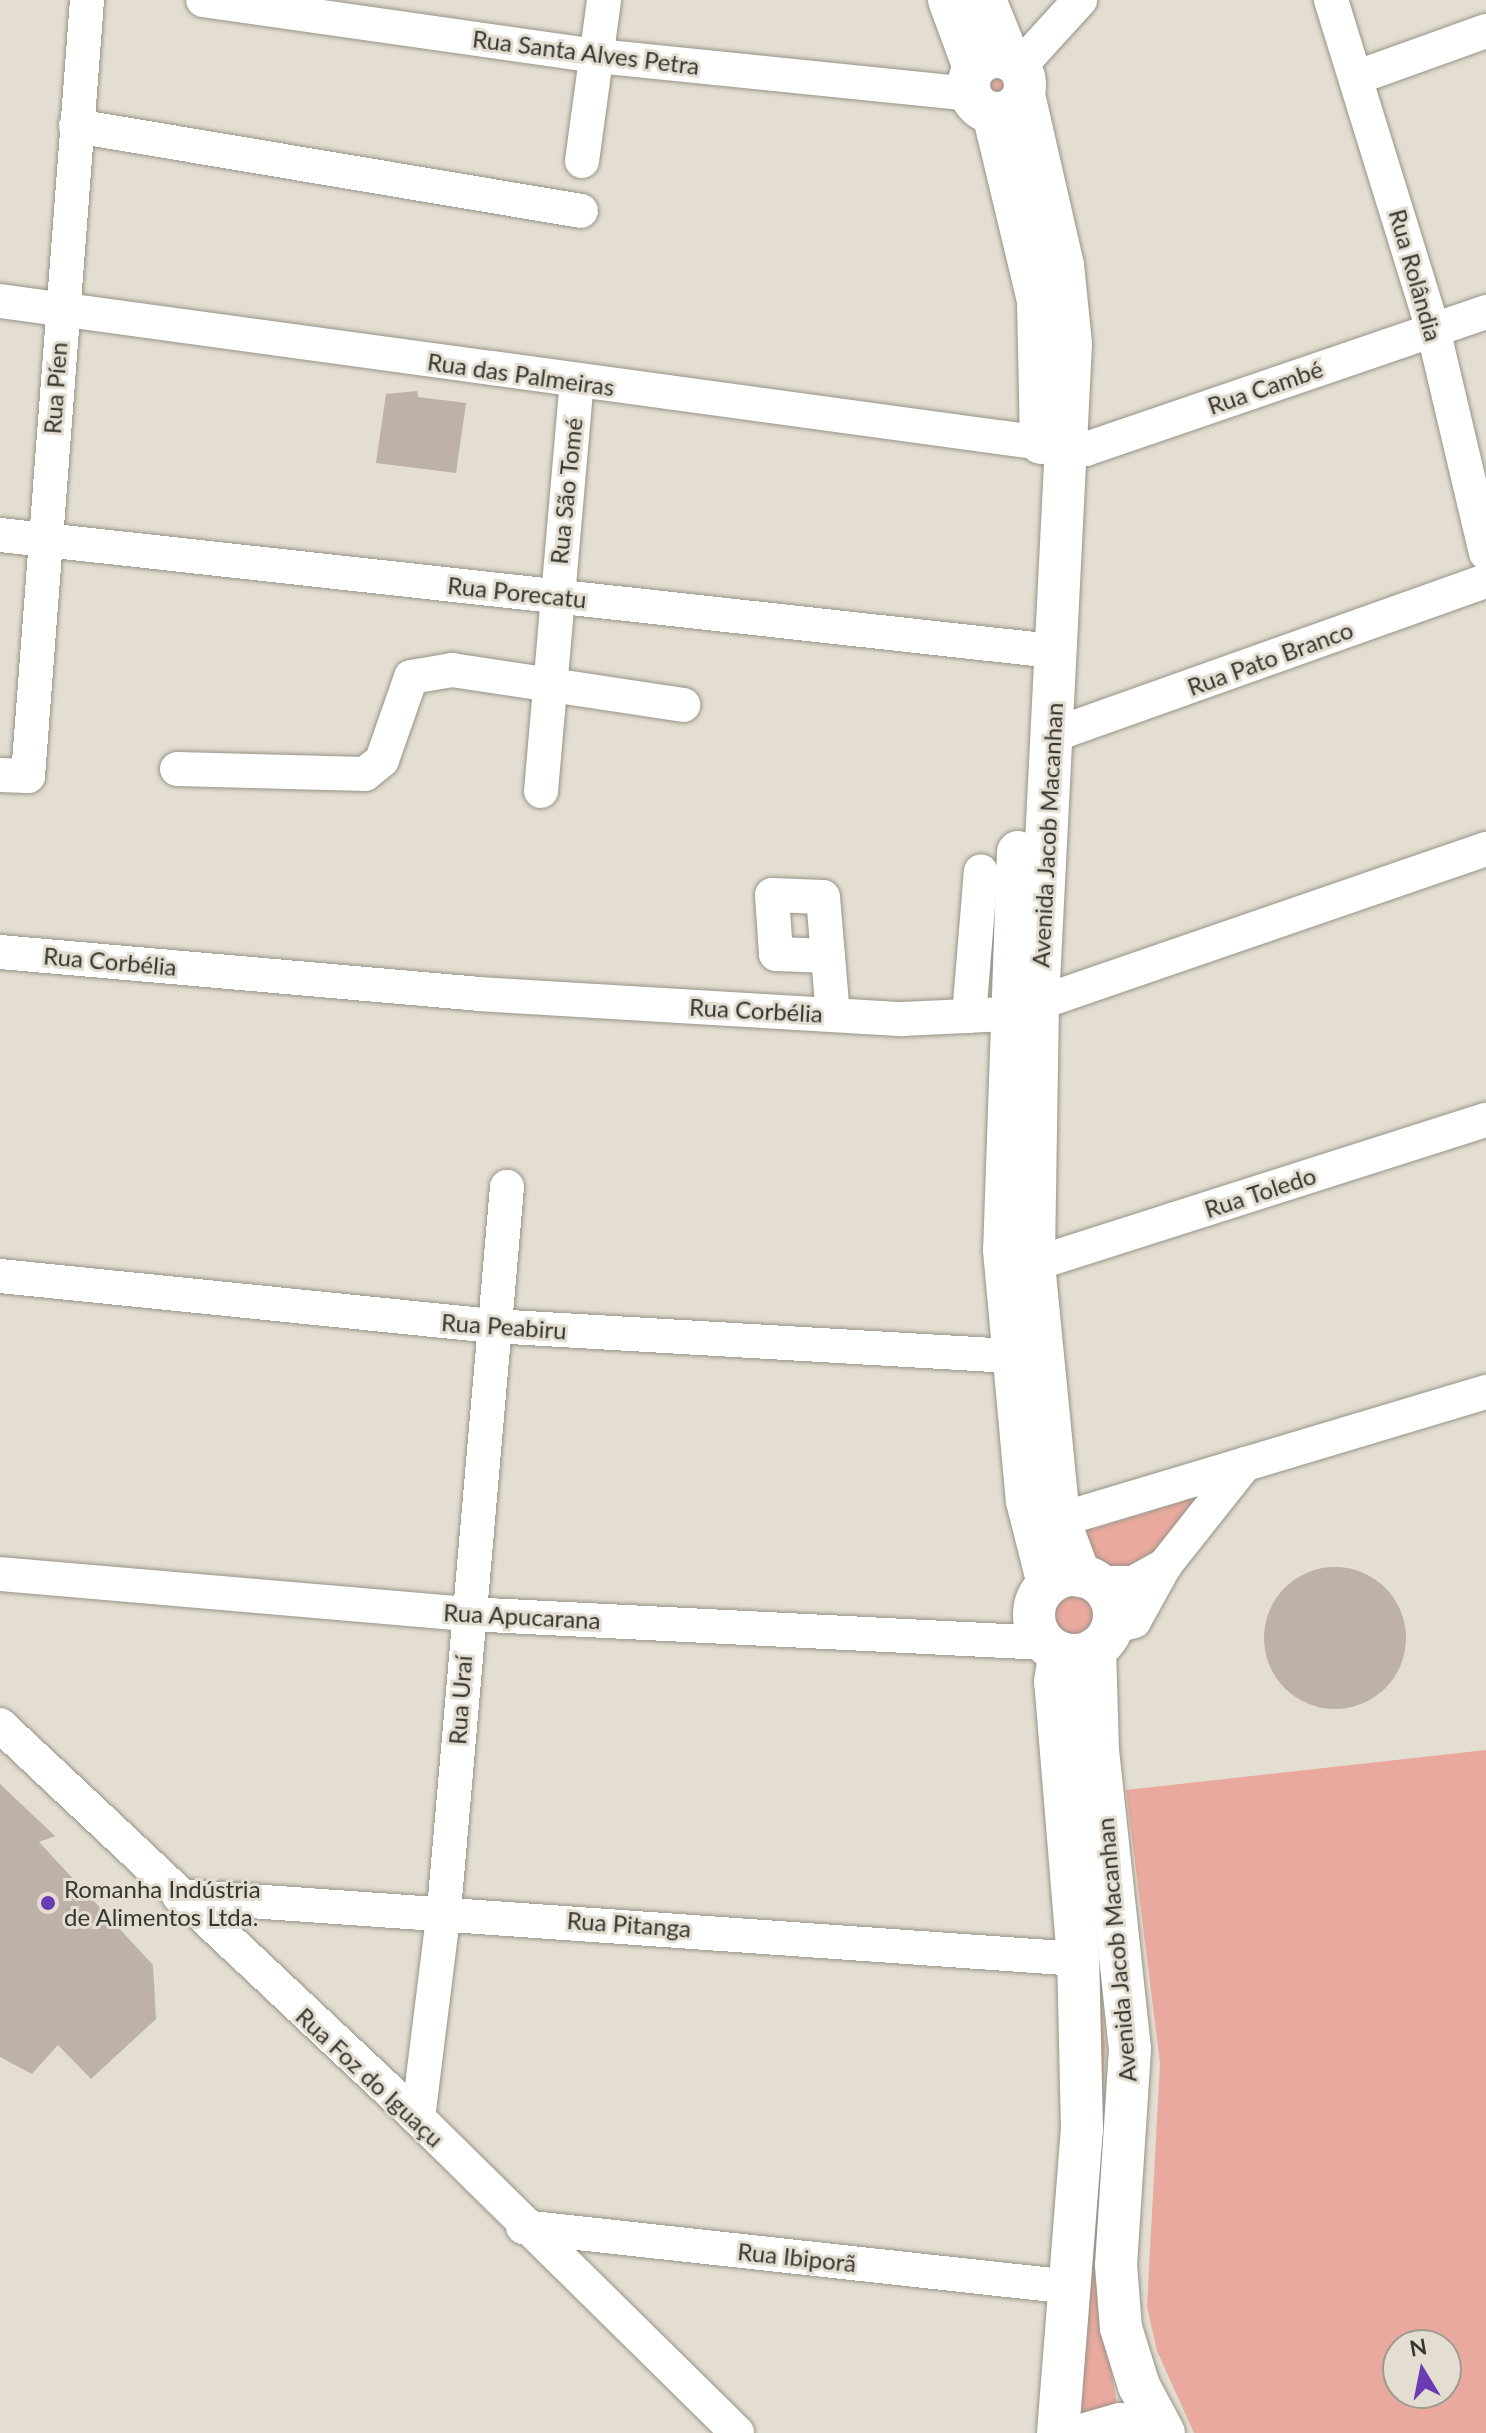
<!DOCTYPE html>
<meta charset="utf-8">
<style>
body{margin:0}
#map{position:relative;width:1486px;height:2433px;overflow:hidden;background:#e3ded1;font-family:Lato,sans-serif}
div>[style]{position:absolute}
.green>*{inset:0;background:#e9a99e}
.round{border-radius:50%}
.building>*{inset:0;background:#bdb1a8}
.roads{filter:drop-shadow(0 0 2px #979387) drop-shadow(0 0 2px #979387)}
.minor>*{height:34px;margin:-17px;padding:0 17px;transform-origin:17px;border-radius:17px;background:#fff}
.major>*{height:42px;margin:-21px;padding:0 21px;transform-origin:21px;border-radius:21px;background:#fff}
.major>.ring{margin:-21px;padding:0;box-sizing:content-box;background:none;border:42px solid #fff;border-radius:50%}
.dots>*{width:22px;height:22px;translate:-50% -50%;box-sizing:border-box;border:4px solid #e3ded1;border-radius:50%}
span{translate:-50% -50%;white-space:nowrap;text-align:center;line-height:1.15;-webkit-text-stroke:6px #e3ded1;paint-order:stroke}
.street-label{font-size:24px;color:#383631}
.poi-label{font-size:24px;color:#383631}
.left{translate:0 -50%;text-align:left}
.north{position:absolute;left:1382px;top:2329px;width:80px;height:80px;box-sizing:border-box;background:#e3ded1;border:2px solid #9f9b91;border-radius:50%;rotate:350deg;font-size:22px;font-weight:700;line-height:32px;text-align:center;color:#383631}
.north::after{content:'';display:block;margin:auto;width:28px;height:36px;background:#6b3bb2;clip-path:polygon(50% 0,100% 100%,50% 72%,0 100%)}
</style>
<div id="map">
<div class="green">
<div class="round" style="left:986px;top:73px;width:24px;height:24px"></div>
<div style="clip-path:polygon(1192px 1484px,1203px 1491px,1152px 1566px,1105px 1568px,1096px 1562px,1081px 1522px,1094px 1529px,1184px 1501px)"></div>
<div class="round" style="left:1053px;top:1592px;width:46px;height:46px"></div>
<div style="clip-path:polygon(evenodd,1486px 1750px,1486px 2433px,1194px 2433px,1157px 2351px,1147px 2307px,1160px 2063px,1126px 1790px,1486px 1750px,1398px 2345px,1446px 2345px,1446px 2393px,1398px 2393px,1398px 2345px)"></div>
<div style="clip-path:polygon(1082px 1796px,1105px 2045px,1095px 2277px,1117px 2404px,1077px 2420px)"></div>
</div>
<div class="building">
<div style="clip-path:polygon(417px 391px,418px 397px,466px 403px,456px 473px,376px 463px,386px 394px)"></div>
<div class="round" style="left:1264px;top:1567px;width:142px;height:142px"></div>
<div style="clip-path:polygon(0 1784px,55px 1836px,39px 1842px,153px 1965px,156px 2019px,91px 2079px,58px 2045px,32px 2074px,0 2057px)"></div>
</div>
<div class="roads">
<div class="minor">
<div style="left:203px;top:0;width:398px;rotate:8.1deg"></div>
<div style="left:597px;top:56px;width:375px;rotate:5.8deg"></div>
<div style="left:1331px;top:0;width:344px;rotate:72.8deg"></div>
<div style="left:1433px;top:329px;width:230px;rotate:76.7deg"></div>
<div style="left:1019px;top:67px;width:91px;rotate:-47.7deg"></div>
<div style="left:1358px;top:77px;width:136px;rotate:-19.8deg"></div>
<div style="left:76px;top:126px;width:512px;rotate:9.55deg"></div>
<div style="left:582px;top:161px;width:162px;rotate:-82.2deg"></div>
<div style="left:0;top:301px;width:1096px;rotate:7.76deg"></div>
<div style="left:1086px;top:449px;width:423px;rotate:-18.9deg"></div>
<div style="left:0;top:535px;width:1040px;rotate:6.29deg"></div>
<div style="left:1053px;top:735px;width:460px;rotate:-19.6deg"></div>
<div style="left:177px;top:769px;width:188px;rotate:1.5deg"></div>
<div style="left:365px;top:774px;width:22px;rotate:-39deg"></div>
<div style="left:382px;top:760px;width:88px;rotate:-70.7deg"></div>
<div style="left:411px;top:677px;width:42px;rotate:-9.7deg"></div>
<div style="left:452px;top:670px;width:234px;rotate:8.6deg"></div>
<div style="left:0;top:775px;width:28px;rotate:2deg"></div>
<div style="left:28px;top:776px;width:778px;rotate:-85.65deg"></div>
<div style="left:541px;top:791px;width:412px;rotate:-85deg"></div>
<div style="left:0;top:952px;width:480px;rotate:5deg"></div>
<div style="left:478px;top:994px;width:425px;rotate:3.4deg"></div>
<div style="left:902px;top:1019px;width:105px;rotate:-2.7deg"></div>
<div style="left:1007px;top:1014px;width:507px;rotate:-19.01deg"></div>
<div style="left:828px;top:956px;width:52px;rotate:-177.8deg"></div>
<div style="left:776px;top:954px;width:59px;rotate:-93.9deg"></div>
<div style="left:772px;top:895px;width:51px;rotate:2.2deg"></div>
<div style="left:823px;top:897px;width:118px;rotate:85.2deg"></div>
<div style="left:969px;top:1016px;width:145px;rotate:-85.3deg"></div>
<div style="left:1034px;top:1264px;width:474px;rotate:-17.7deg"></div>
<div style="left:0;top:1276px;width:495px;rotate:5.8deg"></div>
<div style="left:492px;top:1326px;width:519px;rotate:3.31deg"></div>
<div style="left:1059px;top:1520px;width:446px;rotate:-16.7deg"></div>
<div style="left:0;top:1574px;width:469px;rotate:4.9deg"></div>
<div style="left:467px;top:1614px;width:580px;rotate:2.87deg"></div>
<div style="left:1098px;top:1583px;width:35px"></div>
<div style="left:1133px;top:1583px;width:37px;rotate:-29deg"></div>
<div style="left:1165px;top:1565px;width:129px;rotate:-51.6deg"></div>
<div style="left:1112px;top:1627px;width:23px;rotate:-15deg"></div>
<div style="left:1134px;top:1621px;width:64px;rotate:-61deg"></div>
<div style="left:0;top:1725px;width:574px;rotate:43.23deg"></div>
<div style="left:418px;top:2118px;width:448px;rotate:44.6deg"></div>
<div style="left:179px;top:1896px;width:901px;rotate:4.01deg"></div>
<div style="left:418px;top:2118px;width:210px;rotate:-82.9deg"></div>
<div style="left:444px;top:1910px;width:726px;rotate:-85.02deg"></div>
<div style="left:523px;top:2227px;width:551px;rotate:6.25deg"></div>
</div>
<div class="major">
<div style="left:949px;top:0;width:72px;rotate:69.8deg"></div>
<div style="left:985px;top:0;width:64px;rotate:67.9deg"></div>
<div class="ring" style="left:969px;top:57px;width:14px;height:14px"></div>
<div style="left:1024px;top:95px;width:174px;rotate:77.1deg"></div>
<div style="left:1063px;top:265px;width:79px;rotate:84.2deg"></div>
<div style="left:1071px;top:344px;width:659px;rotate:92.87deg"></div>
<div style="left:1038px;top:1002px;width:262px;rotate:90.9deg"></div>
<div style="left:1034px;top:1264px;width:257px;rotate:84.4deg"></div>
<div style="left:1059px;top:1520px;width:60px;rotate:69.4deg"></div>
<div style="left:993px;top:113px;width:192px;rotate:76.5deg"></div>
<div style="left:1038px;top:300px;width:143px;rotate:88.8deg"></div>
<div style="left:1018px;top:852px;width:398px;rotate:92deg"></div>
<div style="left:1004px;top:1250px;width:252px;rotate:84.8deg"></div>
<div style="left:1027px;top:1501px;width:86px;rotate:75.8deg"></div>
<div class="ring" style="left:1034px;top:1575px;width:38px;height:38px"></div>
<div style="left:1095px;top:1649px;width:101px;rotate:88.3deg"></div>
<div style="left:1098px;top:1750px;width:301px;rotate:83.9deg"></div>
<div style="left:1130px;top:2049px;width:216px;rotate:93.7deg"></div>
<div style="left:1116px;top:2265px;width:63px;rotate:85.5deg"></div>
<div style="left:1121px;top:2328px;width:61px;rotate:72.8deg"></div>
<div style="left:1139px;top:2386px;width:53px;rotate:62deg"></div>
<div style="left:1058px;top:2433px;width:305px;rotate:-85.5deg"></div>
<div style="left:1082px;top:2129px;width:170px;rotate:-91.3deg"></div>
<div style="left:1078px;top:1959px;width:278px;rotate:-94.7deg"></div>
<div style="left:1055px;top:1682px;width:30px;rotate:-81deg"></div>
<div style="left:1089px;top:2433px;width:32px;rotate:-16deg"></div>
<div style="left:1120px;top:2424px;width:25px;rotate:21deg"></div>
</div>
</div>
<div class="dots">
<div style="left:48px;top:1903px;background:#6b3bb2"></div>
</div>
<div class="street-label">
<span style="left:586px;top:52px;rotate:7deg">Rua Santa Alves Petra</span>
<span style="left:1416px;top:275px;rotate:74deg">Rua Rolândia</span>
<span style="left:521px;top:374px;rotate:8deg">Rua das Palmeiras</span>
<span style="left:1265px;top:387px;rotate:-19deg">Rua Cambé</span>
<span style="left:55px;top:388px;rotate:-86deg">Rua Píen</span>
<span style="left:566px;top:491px;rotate:-84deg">Rua São Tomé</span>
<span style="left:517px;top:592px;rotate:6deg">Rua Porecatu</span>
<span style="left:1270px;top:658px;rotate:-20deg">Rua Pato Branco</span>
<span style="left:1047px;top:835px;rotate:-87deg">Avenida Jacob Macanhan</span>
<span style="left:110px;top:961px;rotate:5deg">Rua Corbélia</span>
<span style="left:756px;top:1010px;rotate:3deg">Rua Corbélia</span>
<span style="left:1260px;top:1192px;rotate:-18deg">Rua Toledo</span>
<span style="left:504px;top:1326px;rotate:4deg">Rua Peabiru</span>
<span style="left:522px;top:1616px;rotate:3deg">Rua Apucarana</span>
<span style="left:460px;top:1700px;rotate:-86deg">Rua Uraí</span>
<span style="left:629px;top:1924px;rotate:4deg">Rua Pitanga</span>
<span style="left:1116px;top:1950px;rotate:-95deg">Avenida Jacob Macanhan</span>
<span style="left:370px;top:2077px;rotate:43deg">Rua Foz do Iguaçu</span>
<span style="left:797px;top:2257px;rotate:6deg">Rua Ibiporã</span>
</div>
<div class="poi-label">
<span class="left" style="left:64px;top:1903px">Romanha Indústria<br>de Alimentos Ltda.</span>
</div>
<div class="north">N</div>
</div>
